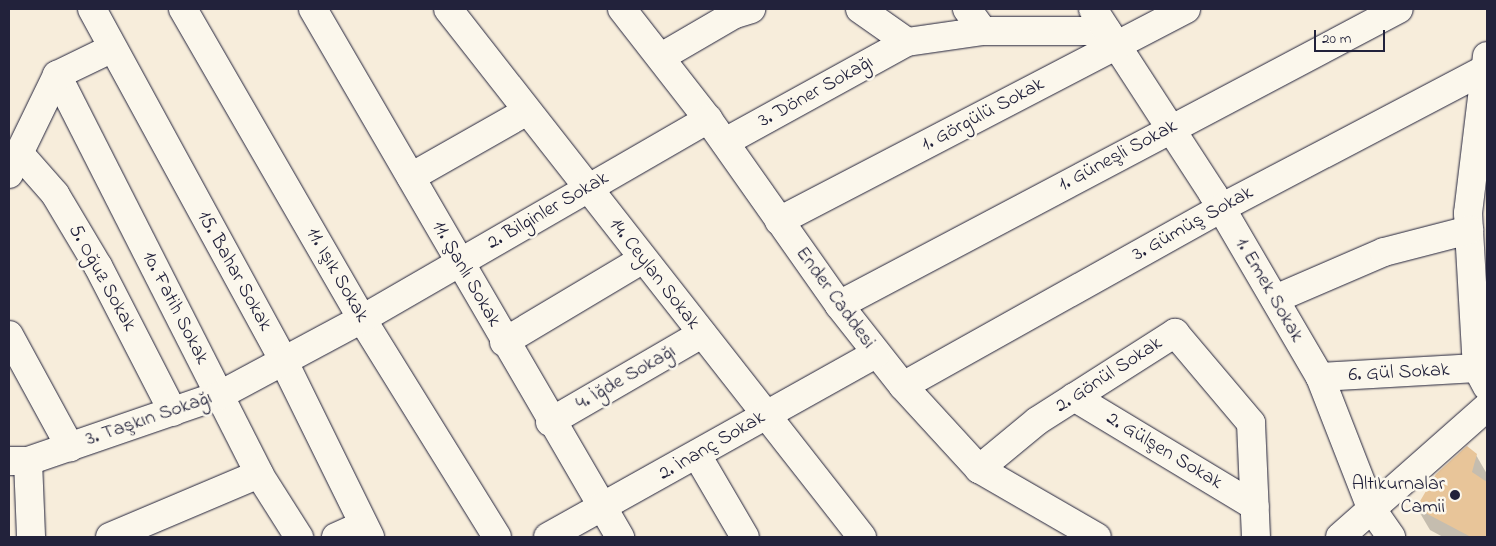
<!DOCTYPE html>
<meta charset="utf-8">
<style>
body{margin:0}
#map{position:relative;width:1496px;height:546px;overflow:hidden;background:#f7eddb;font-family:"Indie Flower",sans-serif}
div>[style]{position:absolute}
.shadow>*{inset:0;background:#0003}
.building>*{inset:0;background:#e8c599}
.roads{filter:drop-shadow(0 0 1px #22223b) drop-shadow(0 0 1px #22223b)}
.minor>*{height:28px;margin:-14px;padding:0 14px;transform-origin:14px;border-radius:14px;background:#fbf7ec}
.major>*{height:28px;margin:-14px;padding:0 14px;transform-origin:14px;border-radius:14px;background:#fbf7ec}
.dots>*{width:14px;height:14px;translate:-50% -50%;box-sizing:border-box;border:2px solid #fbf7ec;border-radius:50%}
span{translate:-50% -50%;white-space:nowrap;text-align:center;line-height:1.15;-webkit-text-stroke:5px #fbf7ec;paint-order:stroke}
.street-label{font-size:20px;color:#22223b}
.poi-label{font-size:20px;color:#22223b}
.right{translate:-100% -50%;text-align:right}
.frame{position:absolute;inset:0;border:10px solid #22223b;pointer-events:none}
.scale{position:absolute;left:1314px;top:30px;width:71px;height:22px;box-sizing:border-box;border:2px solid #22223b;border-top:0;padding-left:6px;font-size:15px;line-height:18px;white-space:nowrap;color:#22223b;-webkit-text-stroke:4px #fbf7ec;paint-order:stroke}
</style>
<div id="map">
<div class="shadow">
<div style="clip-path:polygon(1476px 455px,1487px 474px,1487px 537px,1443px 537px,1430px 530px,1417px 508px)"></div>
</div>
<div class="building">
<div style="clip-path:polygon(1467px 446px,1477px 454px,1472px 472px,1487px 482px,1487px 537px,1471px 537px,1416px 508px,1436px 474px)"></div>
</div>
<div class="roads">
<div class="minor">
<div style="left:92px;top:9px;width:400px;rotate:61.4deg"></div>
<div style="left:283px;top:360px;width:197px;rotate:63.8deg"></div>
<div style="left:183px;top:9px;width:358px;rotate:60deg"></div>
<div style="left:362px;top:319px;width:256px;rotate:58.2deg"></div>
<div style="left:313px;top:9px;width:611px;rotate:59.82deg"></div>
<div style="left:448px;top:9px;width:671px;rotate:51.9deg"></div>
<div style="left:622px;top:9px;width:140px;rotate:52deg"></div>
<div style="left:708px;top:119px;width:228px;rotate:54.8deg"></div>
<div style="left:839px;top:305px;width:103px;rotate:51.7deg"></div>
<div style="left:903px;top:386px;width:113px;rotate:47.5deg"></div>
<div style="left:979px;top:469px;width:136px;rotate:30deg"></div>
<div style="left:860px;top:9px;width:57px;rotate:35.1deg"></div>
<div style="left:907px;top:42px;width:77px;rotate:-8.2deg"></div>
<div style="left:983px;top:31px;width:124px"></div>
<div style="left:967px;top:9px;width:27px;rotate:54deg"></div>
<div style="left:1093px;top:9px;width:221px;rotate:57deg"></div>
<div style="left:1213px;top:194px;width:212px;rotate:59.7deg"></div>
<div style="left:1320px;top:377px;width:141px;rotate:68.7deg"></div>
<div style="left:1371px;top:508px;width:35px;rotate:55deg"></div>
<div style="left:1487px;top:56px;width:158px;rotate:96.9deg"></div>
<div style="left:1468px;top:213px;width:155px;rotate:86.7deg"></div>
<div style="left:1477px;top:368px;width:21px;rotate:62deg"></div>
<div style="left:661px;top:57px;width:86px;rotate:-30.2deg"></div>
<div style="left:735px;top:14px;width:17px;rotate:-17deg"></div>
<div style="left:57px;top:75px;width:447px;rotate:63.1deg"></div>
<div style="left:259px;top:474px;width:75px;rotate:57.6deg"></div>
<div style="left:725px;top:142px;width:208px;rotate:-28.8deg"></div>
<div style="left:19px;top:153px;width:55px;rotate:48.7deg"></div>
<div style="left:55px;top:194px;width:84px;rotate:59.2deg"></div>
<div style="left:98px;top:266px;width:164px;rotate:62.8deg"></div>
<div style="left:9px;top:174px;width:110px;rotate:-64.1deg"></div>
<div style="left:57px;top:75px;width:60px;rotate:-25.7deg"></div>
<div style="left:411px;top:177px;width:133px;rotate:-29.6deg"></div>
<div style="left:779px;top:221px;width:459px;rotate:-27.5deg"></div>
<div style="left:1275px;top:299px;width:119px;rotate:-23.3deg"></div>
<div style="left:1384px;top:252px;width:88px;rotate:-14.5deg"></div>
<div style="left:839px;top:305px;width:633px;rotate:-27.86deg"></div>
<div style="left:9px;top:335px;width:128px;rotate:61.4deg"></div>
<div style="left:504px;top:342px;width:162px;rotate:-30.8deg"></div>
<div style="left:1320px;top:377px;width:157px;rotate:-3.3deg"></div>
<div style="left:903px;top:386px;width:364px;rotate:-29.2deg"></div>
<div style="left:1221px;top:208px;width:299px;rotate:-27.7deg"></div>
<div style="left:1074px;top:397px;width:211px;rotate:31.1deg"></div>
<div style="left:550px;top:422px;width:176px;rotate:-30.1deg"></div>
<div style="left:697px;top:455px;width:95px;rotate:59.7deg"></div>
<div style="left:9px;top:461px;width:19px"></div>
<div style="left:28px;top:461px;width:203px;rotate:-19deg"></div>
<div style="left:220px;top:395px;width:161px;rotate:-28.2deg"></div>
<div style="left:362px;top:319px;width:400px;rotate:-30deg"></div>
<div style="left:28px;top:461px;width:76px;rotate:87.7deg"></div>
<div style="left:979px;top:469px;width:75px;rotate:-39.6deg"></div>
<div style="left:1037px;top:421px;width:164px;rotate:-32.5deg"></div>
<div style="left:1175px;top:333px;width:118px;rotate:49.8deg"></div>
<div style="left:1251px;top:423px;width:114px;rotate:87.5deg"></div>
<div style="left:110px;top:537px;width:162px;rotate:-22.9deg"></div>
<div style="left:336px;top:537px;width:30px;rotate:-24deg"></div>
<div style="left:548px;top:537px;width:376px;rotate:-29.2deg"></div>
</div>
<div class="major">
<div style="left:1340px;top:537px;width:196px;rotate:-41.5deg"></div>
</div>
</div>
<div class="dots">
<div style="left:1455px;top:495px;background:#22223b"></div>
</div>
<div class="street-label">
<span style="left:816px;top:92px;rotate:-29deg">3. Döner Sokağı</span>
<span style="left:983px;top:115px;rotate:-28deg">1. Görgülü Sokak</span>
<span style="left:1118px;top:156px;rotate:-28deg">1. Güneşli Sokak</span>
<span style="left:548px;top:211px;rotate:-30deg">2. Bilginler Sokak</span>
<span style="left:1193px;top:224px;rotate:-29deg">3. Gümüş Sokak</span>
<span style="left:234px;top:271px;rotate:61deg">15. Bahar Sokak</span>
<span style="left:466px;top:274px;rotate:60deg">11. Şanlı Sokak</span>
<span style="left:654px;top:274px;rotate:52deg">14. Ceylan Sokak</span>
<span style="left:337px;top:275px;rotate:60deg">11. Işık Sokak</span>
<span style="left:102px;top:278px;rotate:61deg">5. Oğuz Sokak</span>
<span style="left:1269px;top:290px;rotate:60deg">1. Emek Sokak</span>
<span style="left:835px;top:298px;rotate:54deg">Ender Caddesi</span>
<span style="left:175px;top:308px;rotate:63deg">10. Fatih Sokak</span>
<span style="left:1399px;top:373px;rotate:-3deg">6. Gül Sokak</span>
<span style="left:1109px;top:375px;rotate:-33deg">2. Gönül Sokak</span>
<span style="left:626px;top:378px;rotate:-30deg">4. İğde Sokağı</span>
<span style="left:149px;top:419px;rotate:-19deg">3. Taşkın Sokağı</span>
<span style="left:712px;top:446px;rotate:-30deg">2. İnanç Sokak</span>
<span style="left:1164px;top:451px;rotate:31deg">2. Gülşen Sokak</span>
</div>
<div class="poi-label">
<span class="right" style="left:1445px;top:496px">Altıkurnalar<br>Camii</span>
</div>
<div class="frame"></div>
<div class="scale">20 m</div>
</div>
